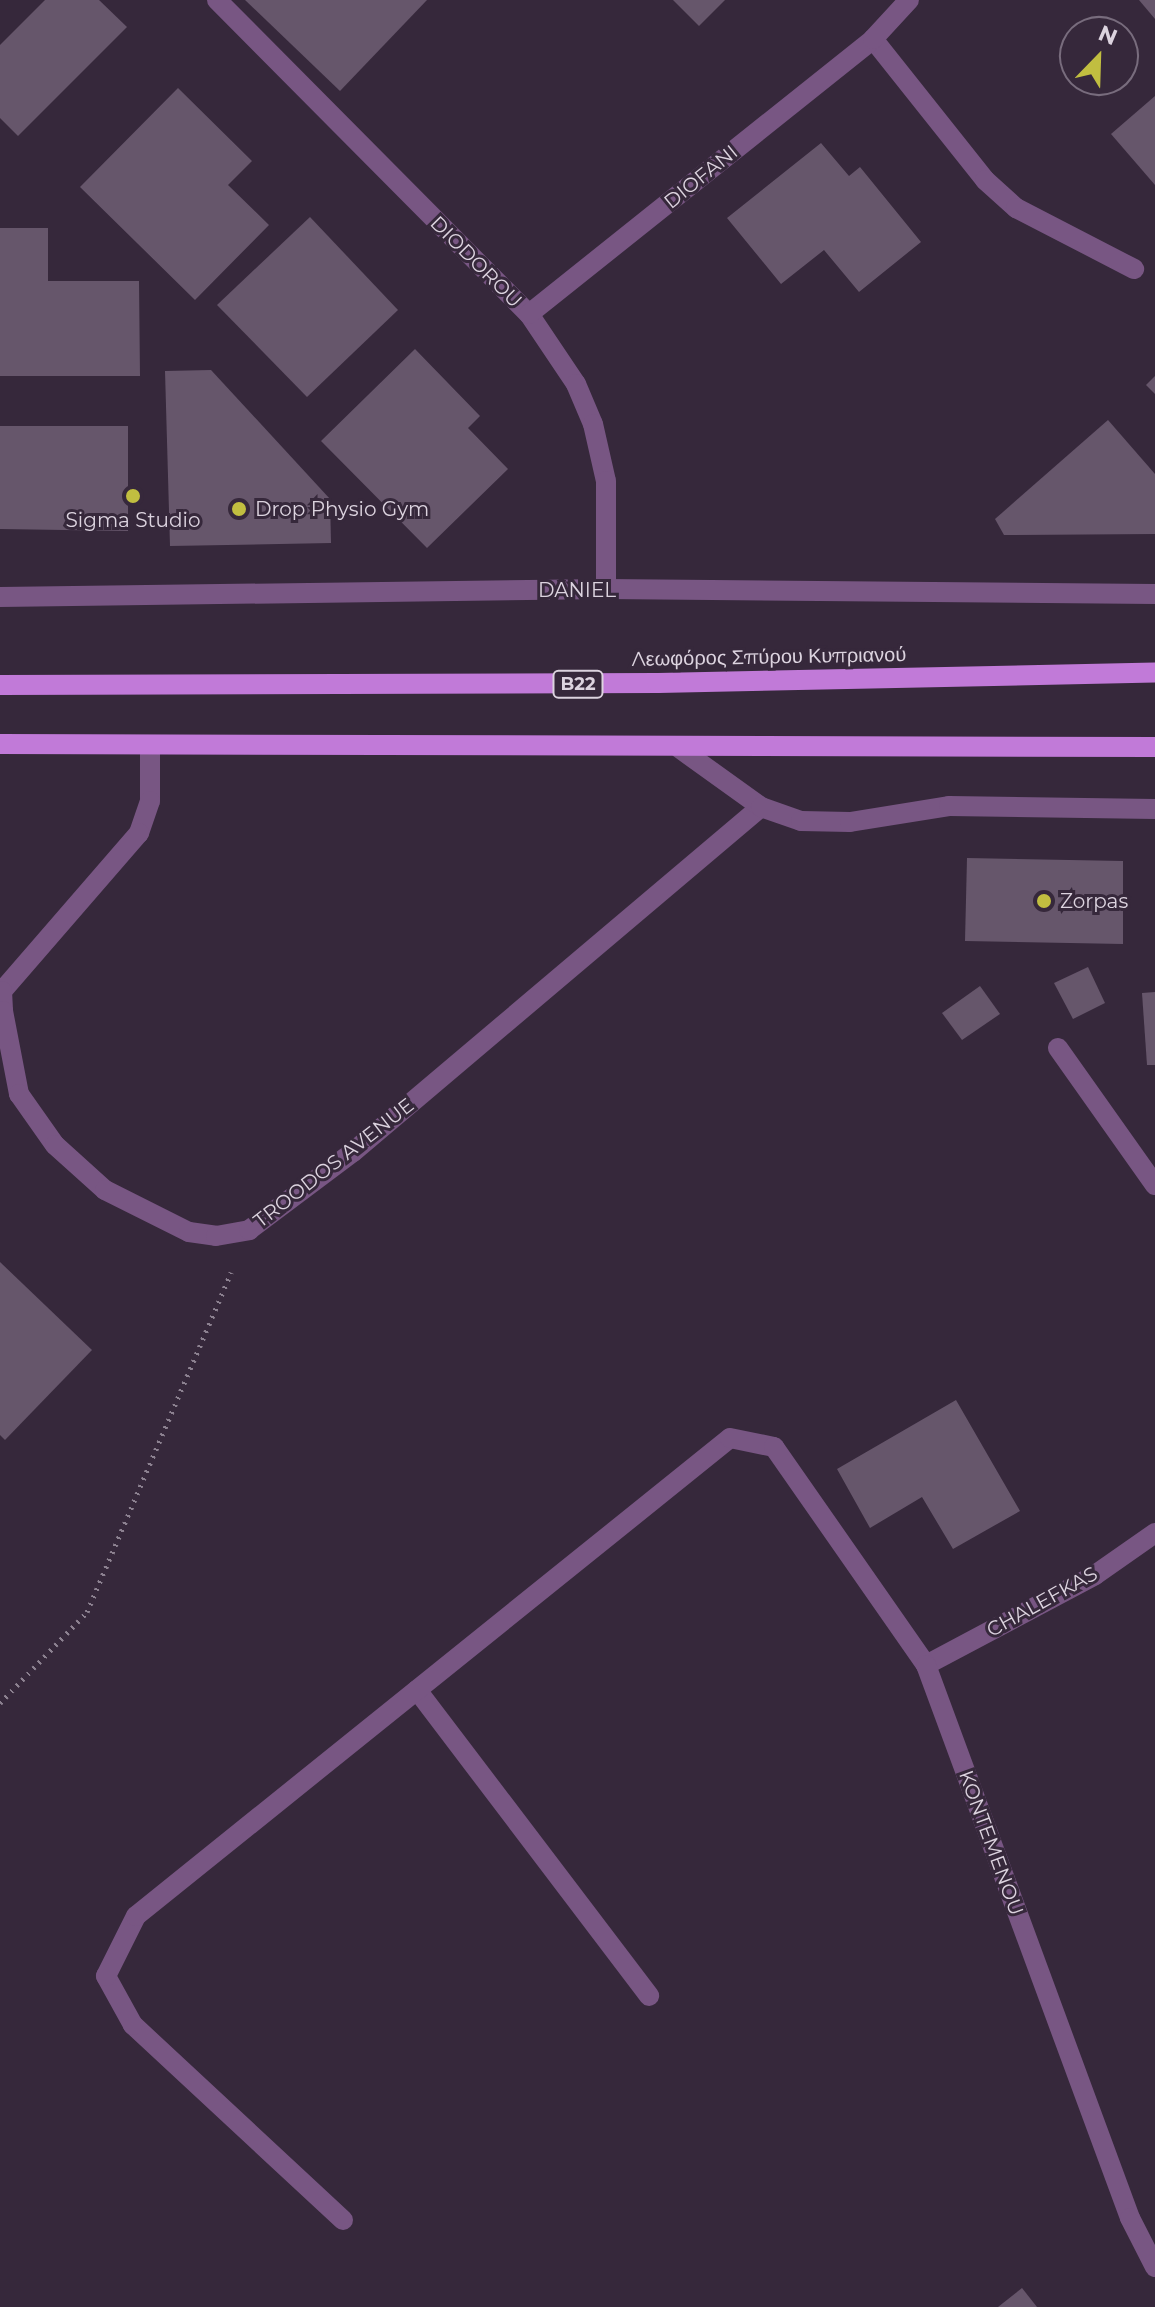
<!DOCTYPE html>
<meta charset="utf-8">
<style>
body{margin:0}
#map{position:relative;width:1155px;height:2307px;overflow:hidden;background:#36283b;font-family:Montserrat,sans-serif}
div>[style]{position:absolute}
.building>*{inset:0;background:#66566b}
.path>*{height:5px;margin-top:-2.5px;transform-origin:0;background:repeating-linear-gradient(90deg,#8c8190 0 2px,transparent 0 8px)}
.lane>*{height:20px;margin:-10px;padding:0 10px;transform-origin:10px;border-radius:10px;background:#785683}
.street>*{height:20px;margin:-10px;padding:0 10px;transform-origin:10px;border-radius:10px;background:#785683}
.primary>*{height:20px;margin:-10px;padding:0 10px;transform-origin:10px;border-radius:10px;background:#c17ad8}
.dots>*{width:22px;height:22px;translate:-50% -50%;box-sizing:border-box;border:4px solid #36283b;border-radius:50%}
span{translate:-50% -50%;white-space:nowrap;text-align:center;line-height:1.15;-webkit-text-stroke:6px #36283b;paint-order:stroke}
.shield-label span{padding:2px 6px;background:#36283b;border:2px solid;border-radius:6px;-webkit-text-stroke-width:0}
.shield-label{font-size:18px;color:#dcd3df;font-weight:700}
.street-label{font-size:20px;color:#dcd3df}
.poi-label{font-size:20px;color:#dcd3df}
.left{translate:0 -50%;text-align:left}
.north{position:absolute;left:1059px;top:16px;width:80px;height:80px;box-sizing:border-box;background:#36283b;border:2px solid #786c7d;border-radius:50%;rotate:23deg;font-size:22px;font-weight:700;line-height:32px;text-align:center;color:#dcd3df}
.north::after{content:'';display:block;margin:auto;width:28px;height:36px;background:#c1be40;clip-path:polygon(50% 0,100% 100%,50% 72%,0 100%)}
</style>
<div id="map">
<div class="building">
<div style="clip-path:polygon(45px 0,99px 0,127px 27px,18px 136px,0 118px,0 45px)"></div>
<div style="clip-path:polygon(245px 0,427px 0,340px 91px)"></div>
<div style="clip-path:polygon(673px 0,725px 0,699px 26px)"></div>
<div style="clip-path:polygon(1139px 0,1155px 0,1155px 19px)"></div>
<div style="clip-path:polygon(178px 88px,252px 161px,228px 185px,269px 225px,195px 300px,80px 187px)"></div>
<div style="clip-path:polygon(1155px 96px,1155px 185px,1111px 134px)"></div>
<div style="clip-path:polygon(821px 143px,849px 176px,860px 167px,921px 242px,859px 292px,824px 250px,781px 284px,727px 218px)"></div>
<div style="clip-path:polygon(310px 217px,398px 310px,307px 397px,217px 305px)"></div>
<div style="clip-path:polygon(0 228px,48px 228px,48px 281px,139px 281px,140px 376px,0 376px)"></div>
<div style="clip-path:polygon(415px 349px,480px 416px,468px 428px,508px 469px,427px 548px,321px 441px)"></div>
<div style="clip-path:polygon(211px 370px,330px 499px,331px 543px,170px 546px,165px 371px)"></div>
<div style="clip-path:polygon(1155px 376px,1155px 394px,1146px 385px)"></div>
<div style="clip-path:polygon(1108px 420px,1155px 474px,1155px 534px,1004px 535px,995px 519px)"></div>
<div style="clip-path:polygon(0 426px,128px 426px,128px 531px,0 529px)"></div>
<div style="clip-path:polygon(967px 858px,1123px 861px,1123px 944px,965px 941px)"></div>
<div style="clip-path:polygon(1088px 967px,1105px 1003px,1073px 1019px,1054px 983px)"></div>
<div style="clip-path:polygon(980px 986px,1000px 1014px,962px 1040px,942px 1013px)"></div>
<div style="clip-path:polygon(1155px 992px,1155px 1065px,1147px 1065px,1142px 993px)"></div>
<div style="clip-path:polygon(0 1262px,92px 1350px,5px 1440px,0 1435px)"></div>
<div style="clip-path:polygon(956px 1400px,1020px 1511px,953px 1549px,922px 1497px,870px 1528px,837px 1469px)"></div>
<div style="clip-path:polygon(1022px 2288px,1037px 2307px,998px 2307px)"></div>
</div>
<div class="path">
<div style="left:0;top:1703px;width:126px;rotate:-46.3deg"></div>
<div style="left:87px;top:1612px;width:369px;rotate:-67deg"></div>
</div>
<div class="lane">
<div style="left:1058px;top:1048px;width:168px;rotate:54.7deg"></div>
</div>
<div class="street">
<div style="left:217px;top:0;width:443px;rotate:45.2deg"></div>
<div style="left:529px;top:314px;width:84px;rotate:56.1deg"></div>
<div style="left:576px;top:384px;width:43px;rotate:67deg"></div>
<div style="left:593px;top:424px;width:58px;rotate:77.2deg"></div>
<div style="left:606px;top:481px;width:108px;rotate:90deg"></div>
<div style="left:873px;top:39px;width:180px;rotate:51.5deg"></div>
<div style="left:985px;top:180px;width:42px;rotate:42.1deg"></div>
<div style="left:1016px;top:208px;width:133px;rotate:27.3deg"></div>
<div style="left:529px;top:314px;width:440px;rotate:-38.6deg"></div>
<div style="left:873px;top:39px;width:53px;rotate:-47.3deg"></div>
<div style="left:0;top:597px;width:606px;rotate:-0.76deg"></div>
<div style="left:606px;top:589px;width:549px;rotate:0.52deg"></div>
<div style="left:150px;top:745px;width:56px;rotate:90deg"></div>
<div style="left:150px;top:801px;width:34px;rotate:109deg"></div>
<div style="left:139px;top:833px;width:209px;rotate:130.9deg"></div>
<div style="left:2px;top:991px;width:20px;rotate:87deg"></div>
<div style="left:3px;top:1011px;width:85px;rotate:79.1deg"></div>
<div style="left:19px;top:1094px;width:62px;rotate:54.8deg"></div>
<div style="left:55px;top:1145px;width:67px;rotate:42deg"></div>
<div style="left:105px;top:1190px;width:94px;rotate:26.6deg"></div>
<div style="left:189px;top:1232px;width:27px;rotate:8deg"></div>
<div style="left:216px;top:1236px;width:34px;rotate:-10deg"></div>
<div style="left:249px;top:1230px;width:130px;rotate:-36.9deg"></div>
<div style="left:353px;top:1152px;width:534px;rotate:-40.22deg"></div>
<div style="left:679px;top:748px;width:101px;rotate:35.7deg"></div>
<div style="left:761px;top:807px;width:42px;rotate:19.3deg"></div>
<div style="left:801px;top:821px;width:49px;rotate:1.2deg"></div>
<div style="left:850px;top:822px;width:100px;rotate:-9.2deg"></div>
<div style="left:949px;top:806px;width:206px;rotate:0.8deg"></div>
<div style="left:926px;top:1665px;width:191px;rotate:-28deg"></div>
<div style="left:1095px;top:1575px;width:73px;rotate:-35deg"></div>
<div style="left:417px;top:1690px;width:384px;rotate:52.8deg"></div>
<div style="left:343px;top:2220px;width:287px;rotate:-137.1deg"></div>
<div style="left:133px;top:2025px;width:56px;rotate:-118.9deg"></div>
<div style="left:106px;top:1976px;width:67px;rotate:-63.4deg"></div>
<div style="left:136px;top:1916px;width:762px;rotate:-38.82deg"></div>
<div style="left:730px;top:1438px;width:45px;rotate:11.6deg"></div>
<div style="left:774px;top:1447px;width:266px;rotate:55.1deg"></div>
<div style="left:926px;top:1665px;width:589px;rotate:69.75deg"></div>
<div style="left:1130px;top:2218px;width:55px;rotate:63deg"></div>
</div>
<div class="primary">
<div style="left:0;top:685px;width:658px;rotate:-0.17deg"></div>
<div style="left:658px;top:683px;width:497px;rotate:-1.2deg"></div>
<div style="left:0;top:744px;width:1155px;rotate:0.15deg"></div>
</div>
<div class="dots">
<div style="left:133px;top:496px;background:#c1be40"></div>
<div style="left:239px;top:509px;background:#c1be40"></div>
<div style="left:1044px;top:901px;background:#c1be40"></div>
</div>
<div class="shield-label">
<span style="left:578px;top:684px">B22</span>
</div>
<div class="street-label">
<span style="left:701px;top:177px;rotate:-39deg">DIOFANI</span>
<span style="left:476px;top:262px;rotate:45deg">DIODOROU</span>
<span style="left:577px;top:590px">DANIEL</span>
<span style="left:769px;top:657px;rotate:-1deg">Λεωφόρος Σπύρου Κυπριανού</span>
<span style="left:334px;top:1163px;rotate:-38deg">TROODOS AVENUE</span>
<span style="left:1042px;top:1602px;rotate:-29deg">CHALEFKAS</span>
<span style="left:991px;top:1843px;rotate:70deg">KONTEMENOU</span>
</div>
<div class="poi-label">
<span class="left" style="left:255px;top:509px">Drop Physio Gym</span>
<span style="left:133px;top:520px">Sigma Studio</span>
<span class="left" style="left:1060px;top:901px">Zorpas</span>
</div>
<div class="north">N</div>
</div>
